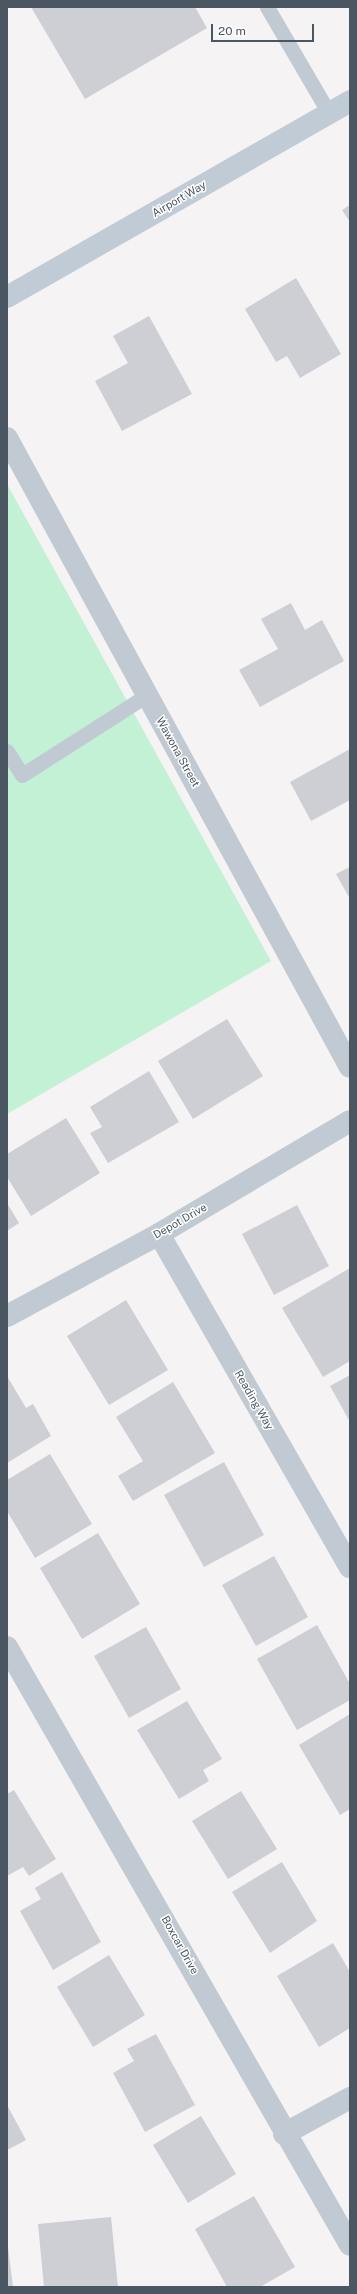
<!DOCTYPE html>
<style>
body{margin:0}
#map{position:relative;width:357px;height:2294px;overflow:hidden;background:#f5f3f3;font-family:"Public Sans",sans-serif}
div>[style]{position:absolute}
.green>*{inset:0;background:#c3f1d5}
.building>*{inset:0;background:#cdcfd5}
.service>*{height:15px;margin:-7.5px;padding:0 7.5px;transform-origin:7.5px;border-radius:7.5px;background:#c1cad2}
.minor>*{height:22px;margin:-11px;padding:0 11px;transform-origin:11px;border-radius:11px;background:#c1cad2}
.tertiary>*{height:22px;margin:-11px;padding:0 11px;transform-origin:11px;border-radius:11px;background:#c1cad2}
.secondary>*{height:22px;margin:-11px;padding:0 11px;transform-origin:11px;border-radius:11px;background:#c1cbd6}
span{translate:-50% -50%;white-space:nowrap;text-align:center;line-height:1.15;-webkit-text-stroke:3px #fff;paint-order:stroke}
.street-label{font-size:11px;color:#4a5661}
.frame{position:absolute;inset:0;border:8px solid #4a5661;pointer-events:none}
.scale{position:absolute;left:211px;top:24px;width:103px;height:18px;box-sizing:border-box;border:2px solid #4a5661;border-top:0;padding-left:5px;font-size:12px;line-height:14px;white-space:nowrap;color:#4a5661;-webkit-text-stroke:3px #fff;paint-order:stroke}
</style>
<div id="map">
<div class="green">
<div style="clip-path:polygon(7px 484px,271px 961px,7px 1114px)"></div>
</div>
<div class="building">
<div style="clip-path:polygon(31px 7px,195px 7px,207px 28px,85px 99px)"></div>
<div style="clip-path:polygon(350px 205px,350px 222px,342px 210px)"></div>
<div style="clip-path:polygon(296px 278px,341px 354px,300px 378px,287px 356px,276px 362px,245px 309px)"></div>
<div style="clip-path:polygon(149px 316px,192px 394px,122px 431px,95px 381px,128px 363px,113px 336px)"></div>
<div style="clip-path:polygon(291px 603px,305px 630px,322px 620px,344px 661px,260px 707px,239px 670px,278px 649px,261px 619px)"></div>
<div style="clip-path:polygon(350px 749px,350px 800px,311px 821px,290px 782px)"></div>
<div style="clip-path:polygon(350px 867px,350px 899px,336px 874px)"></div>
<div style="clip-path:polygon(227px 1019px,263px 1076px,193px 1119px,158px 1061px)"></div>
<div style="clip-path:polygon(149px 1071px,179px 1122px,108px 1163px,90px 1133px,102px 1127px,90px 1107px)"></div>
<div style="clip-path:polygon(66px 1118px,100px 1173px,31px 1216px,7px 1177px,7px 1154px)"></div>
<div style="clip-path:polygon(7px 1203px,19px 1223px,7px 1231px)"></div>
<div style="clip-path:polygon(297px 1205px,329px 1266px,274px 1295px,242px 1234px)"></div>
<div style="clip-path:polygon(350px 1268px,350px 1361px,323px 1377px,282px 1308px)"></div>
<div style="clip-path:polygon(126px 1300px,168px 1370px,109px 1405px,67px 1336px)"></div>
<div style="clip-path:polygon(350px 1375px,350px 1422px,330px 1386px)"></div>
<div style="clip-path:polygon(7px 1376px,26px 1408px,33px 1404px,51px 1436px,7px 1463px)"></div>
<div style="clip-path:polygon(173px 1382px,215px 1453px,133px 1501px,118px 1476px,143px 1461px,116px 1417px)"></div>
<div style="clip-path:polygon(50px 1454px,92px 1524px,35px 1558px,7px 1511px,7px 1480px)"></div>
<div style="clip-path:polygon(224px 1462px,264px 1535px,204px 1567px,164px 1495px)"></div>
<div style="clip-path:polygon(98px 1533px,140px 1604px,82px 1639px,40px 1568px)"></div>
<div style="clip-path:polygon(274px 1556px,308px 1617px,256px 1646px,222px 1585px)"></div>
<div style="clip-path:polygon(317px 1625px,350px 1684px,350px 1700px,297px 1730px,257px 1659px)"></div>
<div style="clip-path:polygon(146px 1627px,181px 1689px,129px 1718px,94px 1656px)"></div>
<div style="clip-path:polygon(187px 1701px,222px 1759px,203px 1770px,209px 1781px,179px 1799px,137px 1730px)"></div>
<div style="clip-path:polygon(350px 1714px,350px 1809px,340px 1815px,299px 1745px)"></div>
<div style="clip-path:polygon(14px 1790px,56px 1859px,29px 1876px,23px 1867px,7px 1876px,7px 1794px)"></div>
<div style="clip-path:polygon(241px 1791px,277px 1849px,228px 1879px,192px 1821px)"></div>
<div style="clip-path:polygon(282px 1862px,317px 1921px,270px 1953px,232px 1892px)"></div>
<div style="clip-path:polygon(62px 1872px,101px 1942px,53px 1970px,20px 1911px,41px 1899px,35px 1888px)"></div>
<div style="clip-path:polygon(333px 1943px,350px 1972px,350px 2028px,319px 2047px,277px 1976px)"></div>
<div style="clip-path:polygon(109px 1955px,145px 2015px,93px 2047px,57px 1987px)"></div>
<div style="clip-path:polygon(156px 2034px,195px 2105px,145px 2132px,113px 2073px,134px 2061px,127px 2049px)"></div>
<div style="clip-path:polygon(7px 2105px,26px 2140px,7px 2150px)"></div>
<div style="clip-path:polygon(201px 2116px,236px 2174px,188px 2203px,153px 2145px)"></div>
<div style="clip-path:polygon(254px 2196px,295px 2267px,260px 2287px,227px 2287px,195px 2229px)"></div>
<div style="clip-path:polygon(111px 2217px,118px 2287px,44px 2287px,38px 2224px)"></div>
<div style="clip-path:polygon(7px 2247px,8px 2247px,13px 2287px,7px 2287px)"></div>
</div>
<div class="service">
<div style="left:267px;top:7px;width:123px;rotate:59.7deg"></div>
<div style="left:7px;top:751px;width:28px;rotate:58deg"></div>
<div style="left:22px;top:775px;width:148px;rotate:-32.6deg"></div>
</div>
<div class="minor">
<div style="left:159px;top:1234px;width:384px;rotate:60.2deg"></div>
<div style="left:7px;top:1316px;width:173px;rotate:-28.3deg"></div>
<div style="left:159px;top:1234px;width:222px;rotate:-30.6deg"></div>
<div style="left:7px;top:1647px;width:689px;rotate:60.16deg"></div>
<div style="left:284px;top:2134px;width:75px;rotate:-28.6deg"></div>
</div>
<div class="tertiary">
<div style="left:7px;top:438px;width:716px;rotate:61.4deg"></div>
</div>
<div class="secondary">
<div style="left:7px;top:297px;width:395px;rotate:-29.7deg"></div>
</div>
<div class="street-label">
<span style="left:179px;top:199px;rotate:-30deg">Airport Way</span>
<span style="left:178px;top:752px;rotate:61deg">Wawona Street</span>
<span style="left:180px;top:1221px;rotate:-30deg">Depot Drive</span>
<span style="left:254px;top:1400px;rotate:60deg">Reading Way</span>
<span style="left:180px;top:1945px;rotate:61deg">Boxcar Drive</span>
</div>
<div class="frame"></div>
<div class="scale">20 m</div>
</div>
